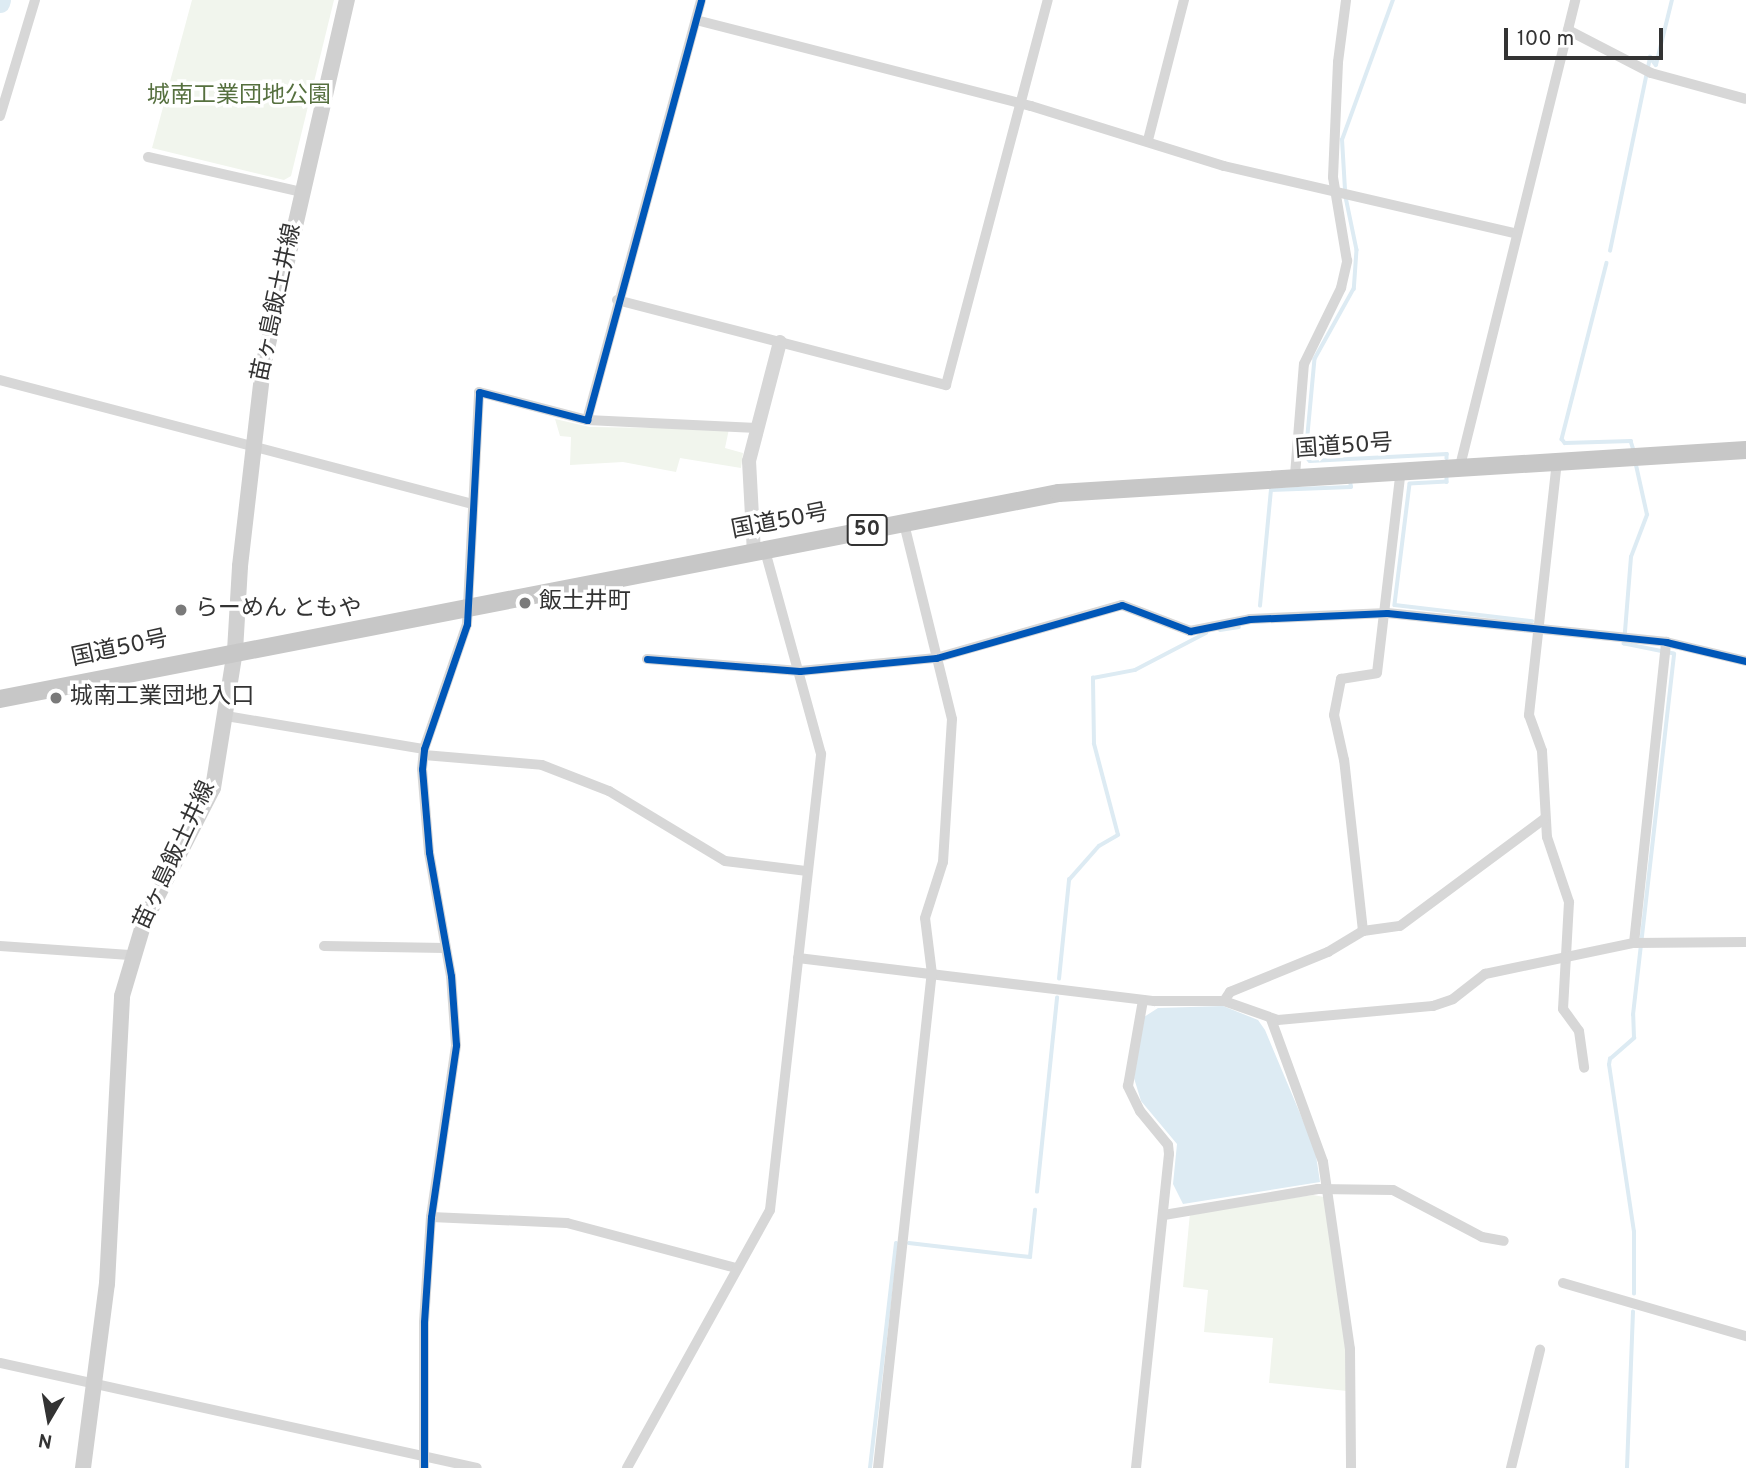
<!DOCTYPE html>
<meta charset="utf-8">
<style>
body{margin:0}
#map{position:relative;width:1746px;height:1468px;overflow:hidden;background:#fff;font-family:Overpass,"Noto Sans JP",sans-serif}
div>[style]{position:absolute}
.green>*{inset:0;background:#f1f5ed}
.water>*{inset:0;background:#ddebf3}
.stream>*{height:3.5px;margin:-1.75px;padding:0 1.75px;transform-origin:1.75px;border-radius:1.75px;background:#ddebf3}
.river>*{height:19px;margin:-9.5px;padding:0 9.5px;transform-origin:9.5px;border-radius:9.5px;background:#ddebf3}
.minor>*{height:10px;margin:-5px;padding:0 5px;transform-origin:5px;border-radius:5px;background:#d7d7d7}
.tertiary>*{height:14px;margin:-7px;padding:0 7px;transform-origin:7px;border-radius:7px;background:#d7d7d7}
.secondary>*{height:16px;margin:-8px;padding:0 8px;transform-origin:8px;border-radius:8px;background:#d0d0d0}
.trunk>*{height:18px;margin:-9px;padding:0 9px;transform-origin:9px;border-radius:9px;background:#c7c7c7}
.cycleway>*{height:7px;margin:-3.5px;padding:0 3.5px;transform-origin:3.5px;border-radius:3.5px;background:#0057b8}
.dots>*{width:19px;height:19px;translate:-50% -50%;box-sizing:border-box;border:4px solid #fff;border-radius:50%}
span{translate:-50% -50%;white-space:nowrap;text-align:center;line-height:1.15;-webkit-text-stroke:7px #fff;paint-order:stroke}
.shield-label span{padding:2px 5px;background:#fff;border:2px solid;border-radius:5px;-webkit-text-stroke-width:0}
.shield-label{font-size:21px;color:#333;font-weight:700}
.park-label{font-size:23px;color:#56703f}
.street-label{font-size:23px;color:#333}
.poi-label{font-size:23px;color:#333}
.left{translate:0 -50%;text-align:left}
.north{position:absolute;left:14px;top:1384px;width:70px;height:70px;-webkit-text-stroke:5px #fff;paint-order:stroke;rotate:190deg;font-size:19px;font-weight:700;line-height:28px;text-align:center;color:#333}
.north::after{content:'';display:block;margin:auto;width:24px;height:32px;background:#333;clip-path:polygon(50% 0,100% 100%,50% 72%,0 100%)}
.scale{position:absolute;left:1504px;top:28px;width:159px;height:32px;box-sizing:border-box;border:4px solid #333;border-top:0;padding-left:9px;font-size:21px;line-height:24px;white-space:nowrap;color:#333;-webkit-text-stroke:5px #fff;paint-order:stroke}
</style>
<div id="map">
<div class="green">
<div style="clip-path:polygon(192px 0,334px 0,291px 176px,284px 180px,152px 148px)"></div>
<div style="clip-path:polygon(555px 419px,590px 427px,729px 429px,725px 448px,743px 453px,741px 468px,680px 458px,676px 472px,623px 462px,570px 465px,571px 437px,560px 436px)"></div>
<div style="clip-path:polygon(1313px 1195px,1324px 1197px,1347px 1349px,1347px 1391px,1269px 1383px,1273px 1338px,1204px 1332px,1208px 1290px,1183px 1287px,1190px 1213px)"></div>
</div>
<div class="water">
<div style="clip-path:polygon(1223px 1006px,1258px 1020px,1265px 1030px,1315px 1149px,1320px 1182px,1183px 1204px,1173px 1184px,1177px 1144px,1141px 1101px,1134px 1078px,1144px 1017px,1158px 1008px)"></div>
</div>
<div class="stream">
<div style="left:1345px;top:190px;width:50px;rotate:-93.4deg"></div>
<div style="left:1342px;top:140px;width:149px;rotate:-70deg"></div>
<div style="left:1346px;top:197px;width:54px;rotate:78.3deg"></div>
<div style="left:1357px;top:250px;width:39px;rotate:94deg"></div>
<div style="left:1354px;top:289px;width:80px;rotate:119.1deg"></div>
<div style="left:1315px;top:359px;width:97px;rotate:95.3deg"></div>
<div style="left:1306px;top:456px;width:6px;rotate:51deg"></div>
<div style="left:1310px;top:461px;width:137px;rotate:-2.9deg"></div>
<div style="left:1447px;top:454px;width:4px;rotate:90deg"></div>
<div style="left:1610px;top:251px;width:198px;rotate:-78.3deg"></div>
<div style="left:1650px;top:57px;width:10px;rotate:53deg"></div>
<div style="left:1656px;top:65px;width:67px;rotate:-76.2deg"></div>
<div style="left:1607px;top:263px;width:182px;rotate:104.3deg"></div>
<div style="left:1562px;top:439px;width:5px;rotate:53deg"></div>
<div style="left:1565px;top:443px;width:66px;rotate:-1.7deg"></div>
<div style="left:1631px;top:441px;width:9px;rotate:72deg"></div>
<div style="left:1447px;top:477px;width:5px;rotate:90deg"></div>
<div style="left:1447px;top:482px;width:37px;rotate:177deg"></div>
<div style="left:1410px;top:484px;width:122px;rotate:97.1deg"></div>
<div style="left:1395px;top:605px;width:138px;rotate:6.7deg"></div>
<div style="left:1260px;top:606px;width:117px;rotate:-84.6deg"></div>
<div style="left:1271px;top:490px;width:80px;rotate:-2.1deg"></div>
<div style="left:1351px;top:487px;width:5px;rotate:-101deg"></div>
<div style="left:1220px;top:630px;width:19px;rotate:-9deg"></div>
<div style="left:1059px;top:979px;width:100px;rotate:-84.2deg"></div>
<div style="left:1069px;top:880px;width:45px;rotate:-48.6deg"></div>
<div style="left:1099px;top:846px;width:22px;rotate:-30deg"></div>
<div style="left:1118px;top:835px;width:94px;rotate:-104.8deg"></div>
<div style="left:1094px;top:744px;width:66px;rotate:-90.9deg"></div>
<div style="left:1093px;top:678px;width:43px;rotate:-10.8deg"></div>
<div style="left:1135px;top:670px;width:80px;rotate:-27.5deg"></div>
<div style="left:1037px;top:1192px;width:195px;rotate:-84.1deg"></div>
<div style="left:909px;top:1243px;width:122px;rotate:6.6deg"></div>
<div style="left:1030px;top:1257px;width:47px;rotate:-83.9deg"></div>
<div style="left:1634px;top:1294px;width:62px;rotate:-90deg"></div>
<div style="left:1634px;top:1232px;width:169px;rotate:-98.5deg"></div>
<div style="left:1609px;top:1065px;width:6px;rotate:-81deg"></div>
<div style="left:1610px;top:1059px;width:32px;rotate:-41deg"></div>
<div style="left:1634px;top:1038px;width:23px;rotate:-92deg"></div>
<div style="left:1633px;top:1015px;width:363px;rotate:-83.5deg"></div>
<div style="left:1674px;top:654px;width:51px;rotate:-168.7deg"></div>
<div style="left:1624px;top:644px;width:87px;rotate:-85.4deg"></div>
<div style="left:1631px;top:557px;width:45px;rotate:-69.1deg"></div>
<div style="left:1647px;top:515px;width:55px;rotate:-102.5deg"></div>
<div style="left:870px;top:1468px;width:226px;rotate:-83.4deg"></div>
<div style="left:1627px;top:1468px;width:156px;rotate:-87.8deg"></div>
</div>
<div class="river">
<div style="left:0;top:3px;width:3px;rotate:-72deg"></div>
</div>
<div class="minor">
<div style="left:696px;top:20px;width:346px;rotate:14.4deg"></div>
<div style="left:1031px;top:106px;width:202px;rotate:17.3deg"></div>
<div style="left:1224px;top:166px;width:298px;rotate:13deg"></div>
<div style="left:1568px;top:30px;width:93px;rotate:27.4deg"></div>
<div style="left:1651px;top:73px;width:98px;rotate:15.3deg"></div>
<div style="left:0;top:116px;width:121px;rotate:-73.2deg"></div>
<div style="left:1148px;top:140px;width:145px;rotate:-75.6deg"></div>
<div style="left:148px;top:157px;width:158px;rotate:12.8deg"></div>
<div style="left:617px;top:300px;width:340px;rotate:14.5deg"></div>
<div style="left:946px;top:385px;width:398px;rotate:-75.2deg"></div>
<div style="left:0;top:380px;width:488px;rotate:14.7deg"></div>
<div style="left:587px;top:420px;width:170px;rotate:2.7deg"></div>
<div style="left:1557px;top:461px;width:256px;rotate:96.3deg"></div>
<div style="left:1529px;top:715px;width:38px;rotate:70deg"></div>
<div style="left:1542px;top:751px;width:86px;rotate:86.7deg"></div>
<div style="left:1547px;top:837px;width:69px;rotate:71.3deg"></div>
<div style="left:1569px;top:902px;width:107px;rotate:93.2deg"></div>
<div style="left:1563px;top:1009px;width:27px;rotate:54deg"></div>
<div style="left:1579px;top:1031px;width:37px;rotate:82deg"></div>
<div style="left:1460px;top:466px;width:480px;rotate:-76.1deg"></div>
<div style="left:1295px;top:475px;width:111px;rotate:-85.4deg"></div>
<div style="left:1304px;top:364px;width:85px;rotate:-64deg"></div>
<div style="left:1341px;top:288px;width:28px;rotate:-77deg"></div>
<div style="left:1347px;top:261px;width:85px;rotate:-99.5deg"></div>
<div style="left:1333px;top:177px;width:115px;rotate:-87.5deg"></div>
<div style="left:1338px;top:62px;width:63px;rotate:-82.6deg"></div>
<div style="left:647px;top:659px;width:153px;rotate:4.5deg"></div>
<div style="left:800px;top:671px;width:137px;rotate:-5.5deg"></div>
<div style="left:936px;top:658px;width:193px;rotate:-15.9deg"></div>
<div style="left:1122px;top:605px;width:73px;rotate:20.9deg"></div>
<div style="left:1190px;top:631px;width:61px;rotate:-11.3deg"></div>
<div style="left:1250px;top:619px;width:137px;rotate:-2.5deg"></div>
<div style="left:1387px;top:613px;width:281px;rotate:5.9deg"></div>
<div style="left:1666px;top:642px;width:82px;rotate:13.4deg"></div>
<div style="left:226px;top:716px;width:201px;rotate:9.5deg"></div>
<div style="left:424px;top:755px;width:118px;rotate:4.8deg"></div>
<div style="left:542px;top:765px;width:72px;rotate:21.2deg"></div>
<div style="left:609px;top:791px;width:135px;rotate:31.1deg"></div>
<div style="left:725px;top:861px;width:83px;rotate:7deg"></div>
<div style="left:1363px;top:931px;width:172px;rotate:-96.3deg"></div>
<div style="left:1344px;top:760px;width:46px;rotate:-102.5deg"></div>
<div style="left:1334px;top:715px;width:37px;rotate:-79deg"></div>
<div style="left:1341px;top:679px;width:36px;rotate:-9deg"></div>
<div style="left:1377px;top:673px;width:205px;rotate:-83.3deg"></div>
<div style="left:1634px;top:943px;width:303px;rotate:-83.9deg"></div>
<div style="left:0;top:946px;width:130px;rotate:4deg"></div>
<div style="left:324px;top:946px;width:121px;rotate:0.9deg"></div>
<div style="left:798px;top:958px;width:359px;rotate:6.9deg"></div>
<div style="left:1154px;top:1001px;width:70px"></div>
<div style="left:1224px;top:1001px;width:57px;rotate:19.4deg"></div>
<div style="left:1278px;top:1020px;width:156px;rotate:-5.2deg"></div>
<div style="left:1433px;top:1006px;width:21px;rotate:-19deg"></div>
<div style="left:1453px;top:999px;width:41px;rotate:-38deg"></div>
<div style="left:1485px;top:974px;width:152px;rotate:-11.8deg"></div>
<div style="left:1634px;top:943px;width:112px;rotate:-0.5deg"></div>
<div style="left:1224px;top:1001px;width:11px;rotate:-56deg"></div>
<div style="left:1230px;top:992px;width:106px;rotate:-22.2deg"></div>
<div style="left:1328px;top:952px;width:41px;rotate:-31deg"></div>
<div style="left:1363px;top:931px;width:37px;rotate:-8deg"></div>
<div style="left:1400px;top:926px;width:179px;rotate:-36.6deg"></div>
<div style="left:1271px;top:1019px;width:152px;rotate:70deg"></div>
<div style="left:1323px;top:1162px;width:189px;rotate:81.8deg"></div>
<div style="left:1350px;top:1349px;width:119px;rotate:89.5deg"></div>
<div style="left:1164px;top:1215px;width:156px;rotate:-9.6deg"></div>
<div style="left:1318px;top:1189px;width:75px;rotate:0.8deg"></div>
<div style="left:1393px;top:1190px;width:101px;rotate:27.8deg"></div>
<div style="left:1482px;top:1237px;width:22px;rotate:10deg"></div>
<div style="left:431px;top:1217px;width:136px;rotate:2.5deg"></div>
<div style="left:567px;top:1223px;width:175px;rotate:14.9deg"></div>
<div style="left:1563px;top:1283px;width:191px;rotate:16.2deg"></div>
<div style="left:0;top:1363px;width:488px;rotate:12.4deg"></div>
<div style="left:424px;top:1468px;width:146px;rotate:-90deg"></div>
<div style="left:424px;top:1322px;width:105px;rotate:-86.2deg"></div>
<div style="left:431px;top:1217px;width:174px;rotate:-81.7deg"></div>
<div style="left:456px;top:1045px;width:69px;rotate:-94.1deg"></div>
<div style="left:451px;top:976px;width:126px;rotate:-100.1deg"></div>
<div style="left:429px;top:852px;width:83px;rotate:-94.8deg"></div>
<div style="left:422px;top:769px;width:20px;rotate:-84deg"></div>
<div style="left:424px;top:749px;width:132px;rotate:-71deg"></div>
<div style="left:467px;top:624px;width:232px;rotate:-87deg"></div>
<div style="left:479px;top:392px;width:112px;rotate:14.5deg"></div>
<div style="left:587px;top:420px;width:435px;rotate:-74.8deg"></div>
<div style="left:627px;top:1468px;width:295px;rotate:-61deg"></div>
<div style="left:770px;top:1210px;width:459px;rotate:-83.6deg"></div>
<div style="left:821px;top:754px;width:211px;rotate:-105.4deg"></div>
<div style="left:878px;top:1468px;width:497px;rotate:-83.8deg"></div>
<div style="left:932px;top:974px;width:56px;rotate:-97.1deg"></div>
<div style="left:925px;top:918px;width:59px;rotate:-72.2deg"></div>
<div style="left:943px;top:862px;width:143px;rotate:-86.4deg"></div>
<div style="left:952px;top:719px;width:202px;rotate:-103.8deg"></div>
<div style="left:1136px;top:1468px;width:316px;rotate:-84deg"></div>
<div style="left:1169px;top:1154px;width:9px;rotate:-96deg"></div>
<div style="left:1168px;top:1145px;width:44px;rotate:-129.5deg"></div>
<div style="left:1140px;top:1111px;width:28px;rotate:-116deg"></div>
<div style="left:1128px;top:1086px;width:87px;rotate:-80.1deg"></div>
<div style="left:1511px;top:1468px;width:122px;rotate:-76.2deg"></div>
</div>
<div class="tertiary">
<div style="left:754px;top:553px;width:92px;rotate:-93.1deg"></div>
<div style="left:749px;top:461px;width:123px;rotate:-75.4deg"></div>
</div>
<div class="secondary">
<div style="left:83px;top:1468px;width:186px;rotate:-82.6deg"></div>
<div style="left:107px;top:1284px;width:288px;rotate:-87deg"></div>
<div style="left:122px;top:996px;width:77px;rotate:-73.4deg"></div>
<div style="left:144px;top:922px;width:151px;rotate:-62.8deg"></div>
<div style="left:213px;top:788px;width:139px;rotate:-80.9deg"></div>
<div style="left:235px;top:651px;width:85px;rotate:-86.6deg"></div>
<div style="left:240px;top:566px;width:201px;rotate:-83.4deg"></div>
<div style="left:263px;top:366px;width:376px;rotate:-77.1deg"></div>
</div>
<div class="trunk">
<div style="left:0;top:699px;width:1079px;rotate:-11.01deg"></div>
<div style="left:1059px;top:493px;width:688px;rotate:-3.58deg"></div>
</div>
<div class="cycleway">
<div style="left:647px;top:659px;width:153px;rotate:4.5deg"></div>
<div style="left:800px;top:671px;width:137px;rotate:-5.5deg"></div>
<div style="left:936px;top:658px;width:193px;rotate:-15.9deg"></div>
<div style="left:1122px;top:605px;width:73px;rotate:20.9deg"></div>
<div style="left:1190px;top:631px;width:61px;rotate:-11.3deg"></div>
<div style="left:1250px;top:619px;width:137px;rotate:-2.5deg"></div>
<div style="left:1387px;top:613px;width:281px;rotate:5.9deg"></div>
<div style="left:1666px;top:642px;width:82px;rotate:13.4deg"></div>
<div style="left:424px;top:1468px;width:146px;rotate:-90deg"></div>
<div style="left:424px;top:1322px;width:105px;rotate:-86.2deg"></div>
<div style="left:431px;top:1217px;width:174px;rotate:-81.7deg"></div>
<div style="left:456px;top:1045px;width:69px;rotate:-94.1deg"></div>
<div style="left:451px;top:976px;width:126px;rotate:-100.1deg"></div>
<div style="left:429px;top:852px;width:83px;rotate:-94.8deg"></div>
<div style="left:422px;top:769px;width:20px;rotate:-84deg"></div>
<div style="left:424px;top:749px;width:132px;rotate:-71deg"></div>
<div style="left:467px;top:624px;width:232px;rotate:-87deg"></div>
<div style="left:479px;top:392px;width:112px;rotate:14.5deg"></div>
<div style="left:587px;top:420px;width:435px;rotate:-74.8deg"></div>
</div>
<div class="dots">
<div style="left:525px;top:603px;background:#7a7a7a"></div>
<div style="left:181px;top:610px;background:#7a7a7a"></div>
<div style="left:56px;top:698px;background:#7a7a7a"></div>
</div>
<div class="shield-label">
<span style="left:867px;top:530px">50</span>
</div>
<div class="park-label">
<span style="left:239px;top:97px">城南工業団地公園</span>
</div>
<div class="street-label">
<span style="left:278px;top:303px;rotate:-78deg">苗ヶ島飯土井線</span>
<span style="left:1344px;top:448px;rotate:-4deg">国道50号</span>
<span style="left:780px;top:523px;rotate:-11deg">国道50号</span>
<span style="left:120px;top:650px;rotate:-12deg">国道50号</span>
<span style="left:176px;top:856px;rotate:-65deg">苗ヶ島飯土井線</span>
</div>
<div class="poi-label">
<span class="left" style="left:539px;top:603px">飯土井町</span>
<span class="left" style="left:195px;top:610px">らーめん ともや</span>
<span class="left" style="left:70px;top:698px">城南工業団地入口</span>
</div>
<div class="north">N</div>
<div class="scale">100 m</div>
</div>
